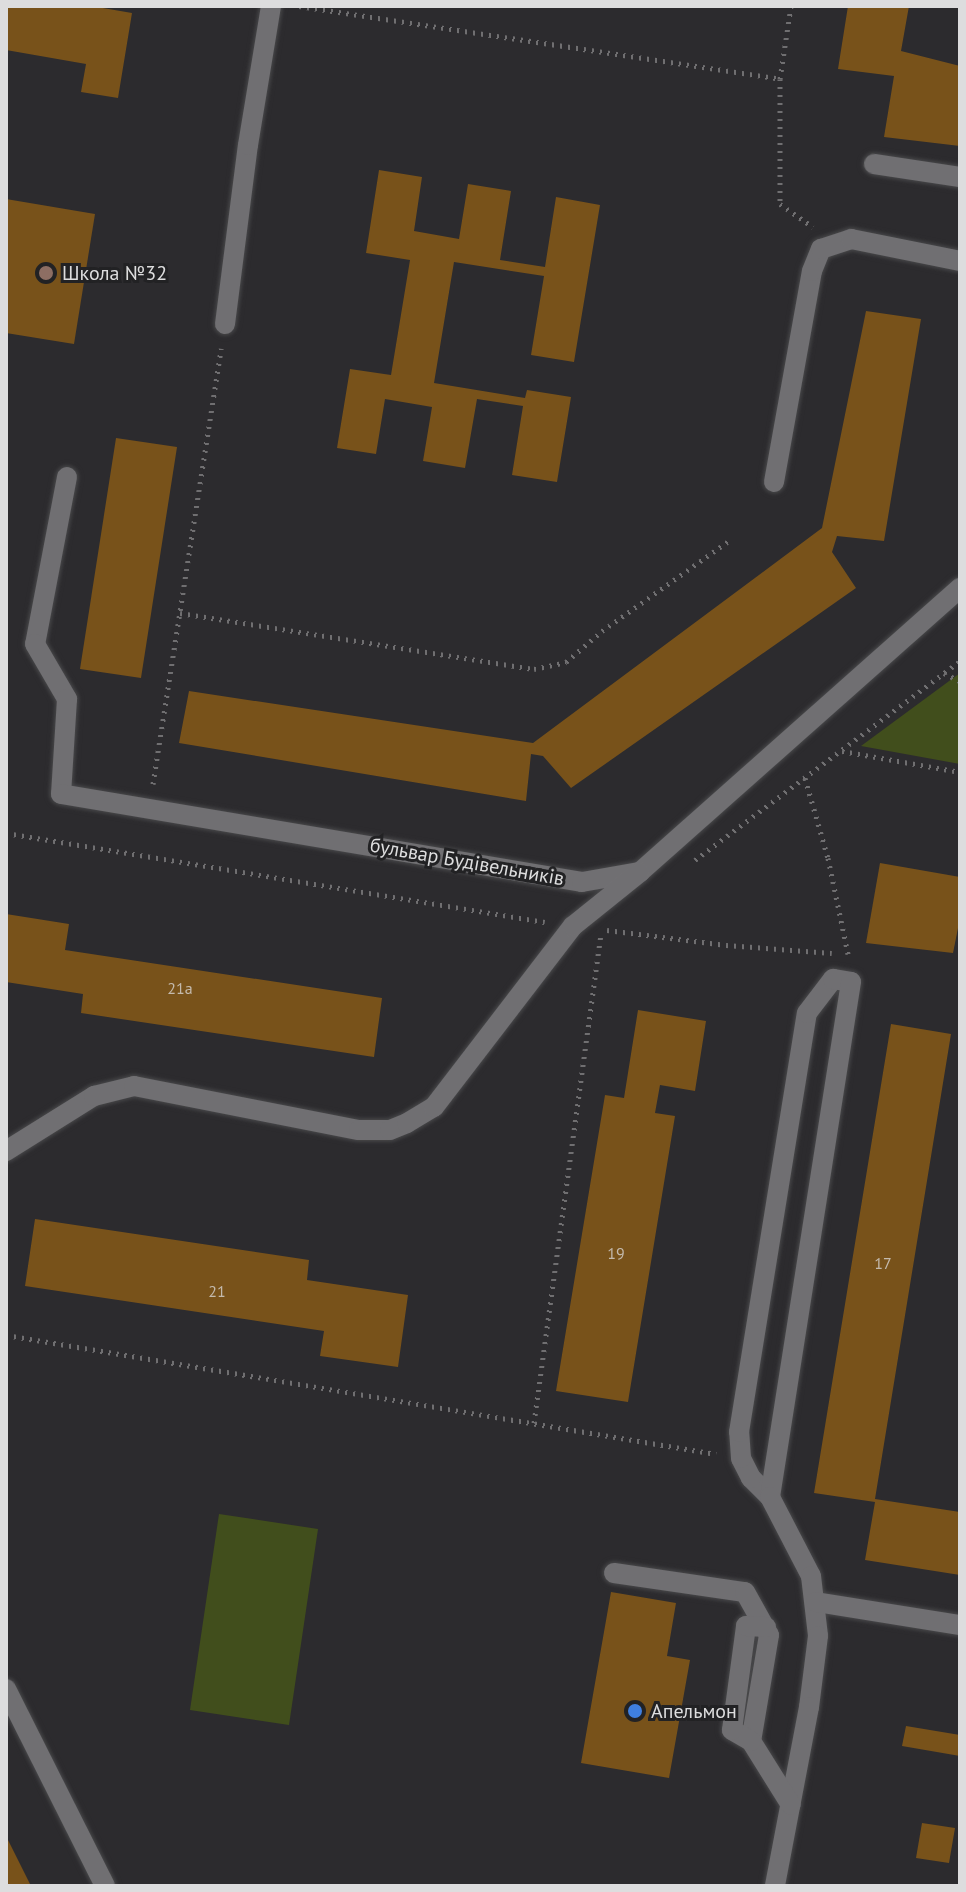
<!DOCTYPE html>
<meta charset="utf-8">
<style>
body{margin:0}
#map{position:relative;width:966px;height:1892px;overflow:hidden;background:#2c2b2e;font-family:"PT Sans",sans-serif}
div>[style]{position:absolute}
.green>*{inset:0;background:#414e1c}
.building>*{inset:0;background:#78521a}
.path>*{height:5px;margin-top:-2.5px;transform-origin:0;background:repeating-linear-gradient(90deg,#706f71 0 2px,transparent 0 8px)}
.roads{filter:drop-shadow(0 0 2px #48484a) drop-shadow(0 0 2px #48484a)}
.minor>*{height:20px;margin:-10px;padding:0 10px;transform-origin:10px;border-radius:10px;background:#706f72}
.dots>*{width:22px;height:22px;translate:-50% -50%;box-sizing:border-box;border:4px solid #222224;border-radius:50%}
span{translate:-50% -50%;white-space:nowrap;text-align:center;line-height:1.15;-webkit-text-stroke:6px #222224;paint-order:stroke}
.number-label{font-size:16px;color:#c4baad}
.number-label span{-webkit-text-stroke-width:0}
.poi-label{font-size:20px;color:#ddddde}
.left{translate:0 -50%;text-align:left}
.street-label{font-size:20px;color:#ddddde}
.frame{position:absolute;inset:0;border:8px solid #ddddde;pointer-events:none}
</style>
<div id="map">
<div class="green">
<div style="clip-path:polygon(960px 673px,960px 764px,861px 746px)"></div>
<div style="clip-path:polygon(219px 1514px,318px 1529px,289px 1725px,190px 1710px)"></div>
</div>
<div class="building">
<div style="clip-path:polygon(6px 6px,91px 6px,132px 13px,118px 98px,81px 92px,86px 64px,6px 50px)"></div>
<div style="clip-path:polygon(848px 6px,909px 6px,901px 51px,960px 66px,960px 146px,884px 137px,894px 76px,838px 69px)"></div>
<div style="clip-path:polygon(379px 170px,422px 177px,414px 231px,459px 239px,468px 184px,511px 191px,500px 260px,545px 267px,556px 197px,600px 205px,574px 362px,531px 355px,544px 276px,454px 262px,434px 383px,525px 398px,527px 390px,571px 397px,557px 482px,512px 475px,523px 406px,477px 399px,465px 468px,423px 461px,432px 407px,385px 399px,376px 454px,337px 448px,350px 369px,391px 375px,410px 260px,366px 253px)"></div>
<div style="clip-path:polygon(6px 199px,95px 214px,74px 344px,6px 333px)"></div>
<div style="clip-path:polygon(866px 311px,921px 319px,884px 541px,837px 536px,832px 552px,856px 588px,571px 788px,543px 756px,531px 754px,526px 801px,179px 743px,189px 691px,533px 743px,822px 528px)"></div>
<div style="clip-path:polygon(116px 438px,177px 447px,141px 678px,80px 669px)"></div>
<div style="clip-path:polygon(880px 863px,960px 877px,960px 918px,953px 953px,866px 943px)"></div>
<div style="clip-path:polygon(6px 914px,69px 924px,65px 950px,382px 998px,374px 1057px,81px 1013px,83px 994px,6px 982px)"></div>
<div style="clip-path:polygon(638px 1010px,706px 1021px,695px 1091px,660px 1085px,655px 1113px,675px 1116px,628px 1402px,556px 1391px,605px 1095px,624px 1098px)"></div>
<div style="clip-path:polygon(891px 1024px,951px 1034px,875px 1499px,960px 1512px,960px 1575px,865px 1560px,875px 1502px,814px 1493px)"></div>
<div style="clip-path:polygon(35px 1219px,309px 1260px,307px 1280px,408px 1295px,398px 1367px,320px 1356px,324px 1331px,25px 1286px)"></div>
<div style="clip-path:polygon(611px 1592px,676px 1603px,667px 1656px,690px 1660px,669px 1778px,581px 1763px)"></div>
<div style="clip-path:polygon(906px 1726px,960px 1735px,960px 1756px,902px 1746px)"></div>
<div style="clip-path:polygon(922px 1823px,955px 1828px,949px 1863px,916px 1858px)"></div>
<div style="clip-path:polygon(6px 1836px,31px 1886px,6px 1886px)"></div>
</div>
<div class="path">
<div style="left:299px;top:6px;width:487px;rotate:8.6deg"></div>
<div style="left:780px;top:79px;width:125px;rotate:90deg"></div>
<div style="left:780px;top:204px;width:40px;rotate:34.9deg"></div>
<div style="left:780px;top:79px;width:74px;rotate:-81.4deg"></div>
<div style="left:180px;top:613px;width:358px;rotate:9deg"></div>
<div style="left:534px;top:669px;width:33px;rotate:-12deg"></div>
<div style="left:566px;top:662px;width:48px;rotate:-40.7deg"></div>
<div style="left:602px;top:631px;width:157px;rotate:-35.4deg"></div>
<div style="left:944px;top:673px;width:18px;rotate:27deg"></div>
<div style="left:842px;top:751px;width:120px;rotate:10.1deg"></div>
<div style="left:805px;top:778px;width:83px;rotate:74deg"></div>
<div style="left:828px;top:858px;width:98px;rotate:78.2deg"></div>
<div style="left:153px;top:784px;width:441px;rotate:-81.1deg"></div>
<div style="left:6px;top:833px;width:546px;rotate:9.38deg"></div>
<div style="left:695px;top:860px;width:331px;rotate:-36.9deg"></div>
<div style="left:607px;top:930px;width:120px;rotate:7.2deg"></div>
<div style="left:726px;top:945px;width:106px;rotate:4.3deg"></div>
<div style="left:6px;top:1335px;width:720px;rotate:9.51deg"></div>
<div style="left:534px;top:1423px;width:493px;rotate:-82.2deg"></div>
</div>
<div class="roads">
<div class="minor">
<div style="left:874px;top:164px;width:87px;rotate:8.6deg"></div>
<div style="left:225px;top:324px;width:180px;rotate:-82.7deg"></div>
<div style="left:248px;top:145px;width:141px;rotate:-80.6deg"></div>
<div style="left:67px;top:477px;width:170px;rotate:100.8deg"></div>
<div style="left:35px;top:644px;width:64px;rotate:59.8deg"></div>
<div style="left:67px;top:699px;width:95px;rotate:93.6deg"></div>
<div style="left:61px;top:794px;width:528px;rotate:9.59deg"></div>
<div style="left:582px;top:882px;width:59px;rotate:-9.8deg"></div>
<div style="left:640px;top:872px;width:428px;rotate:-41.6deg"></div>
<div style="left:774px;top:482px;width:214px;rotate:-79.8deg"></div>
<div style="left:812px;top:271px;width:24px;rotate:-68deg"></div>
<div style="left:821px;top:249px;width:32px;rotate:-18deg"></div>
<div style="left:851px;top:239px;width:111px;rotate:11.4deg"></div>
<div style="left:6px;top:1151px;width:104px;rotate:-32deg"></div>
<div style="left:94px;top:1096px;width:41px;rotate:-14deg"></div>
<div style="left:134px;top:1086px;width:229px;rotate:11.1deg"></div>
<div style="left:359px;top:1130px;width:31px"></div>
<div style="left:390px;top:1130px;width:18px;rotate:-22deg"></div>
<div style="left:407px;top:1123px;width:31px;rotate:-31deg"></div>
<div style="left:434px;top:1107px;width:228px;rotate:-52.5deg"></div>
<div style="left:573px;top:926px;width:85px;rotate:-38.8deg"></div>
<div style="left:770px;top:1497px;width:27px;rotate:-135deg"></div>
<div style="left:751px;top:1478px;width:22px;rotate:-117deg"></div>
<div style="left:741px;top:1458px;width:26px;rotate:-94deg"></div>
<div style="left:739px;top:1432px;width:424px;rotate:-80.8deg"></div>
<div style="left:807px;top:1013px;width:43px;rotate:-52.6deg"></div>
<div style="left:833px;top:979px;width:18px;rotate:9deg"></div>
<div style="left:851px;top:982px;width:521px;rotate:98.94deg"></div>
<div style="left:770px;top:1497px;width:89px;rotate:62.6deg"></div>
<div style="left:811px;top:1576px;width:60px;rotate:83.3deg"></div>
<div style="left:818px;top:1636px;width:72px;rotate:97.2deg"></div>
<div style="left:809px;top:1707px;width:182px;rotate:100.8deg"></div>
<div style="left:614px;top:1573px;width:132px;rotate:8.3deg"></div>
<div style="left:745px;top:1592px;width:49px;rotate:60.8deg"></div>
<div style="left:769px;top:1635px;width:108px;rotate:99.6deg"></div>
<div style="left:751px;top:1741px;width:75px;rotate:58deg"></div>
<div style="left:816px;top:1602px;width:146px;rotate:9.1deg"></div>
<div style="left:6px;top:1689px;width:220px;rotate:63.3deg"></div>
<div style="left:751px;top:1741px;width:22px;rotate:-150deg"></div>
<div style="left:732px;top:1730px;width:105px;rotate:-82.3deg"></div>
<div style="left:746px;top:1626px;width:20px;rotate:3deg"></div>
</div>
</div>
<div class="dots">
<div style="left:46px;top:273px;background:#8d6e63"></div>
<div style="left:635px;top:1711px;background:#3f7fe0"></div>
</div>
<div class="number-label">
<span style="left:180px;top:988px">21а</span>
<span style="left:616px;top:1253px">19</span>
<span style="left:883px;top:1263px">17</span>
<span style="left:217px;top:1291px">21</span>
</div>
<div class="poi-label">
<span class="left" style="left:62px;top:273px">Школа №32</span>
<span class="left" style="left:651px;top:1711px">Апельмон</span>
</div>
<div class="street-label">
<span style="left:467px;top:862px;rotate:10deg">бульвар Будівельників</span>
</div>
<div class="frame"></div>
</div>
